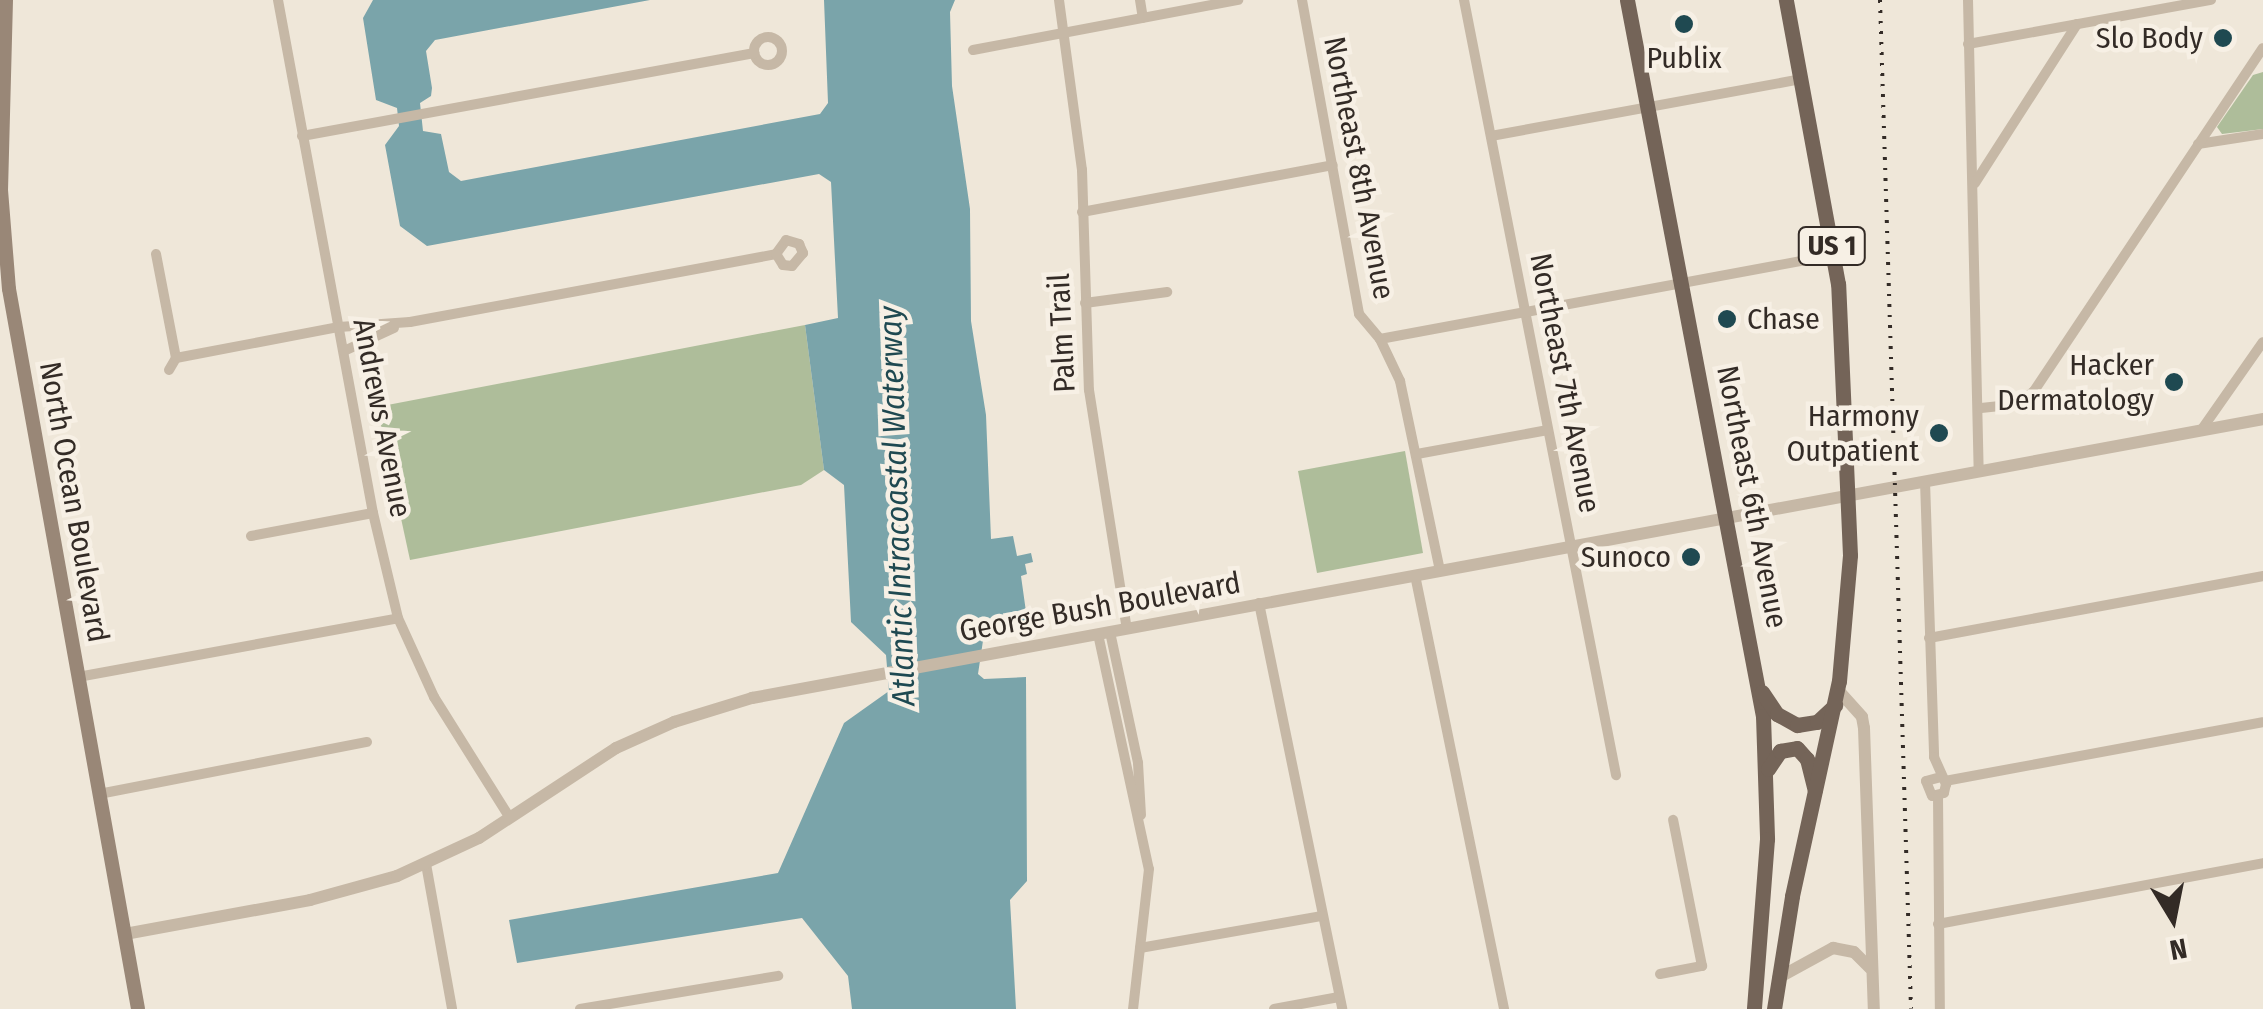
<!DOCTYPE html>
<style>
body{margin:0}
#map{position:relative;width:2263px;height:1009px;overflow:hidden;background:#efe7d9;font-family:"Fira Sans Condensed",sans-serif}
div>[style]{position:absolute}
.green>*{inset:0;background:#aebd9a}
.water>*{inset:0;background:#7aa4aa}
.minor>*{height:10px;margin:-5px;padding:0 5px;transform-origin:5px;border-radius:5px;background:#c6b8a6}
.minor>.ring{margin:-5px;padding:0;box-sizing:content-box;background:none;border:10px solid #c6b8a6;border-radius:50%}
.tertiary>*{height:12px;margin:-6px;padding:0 6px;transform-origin:6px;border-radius:6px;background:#c6b8a6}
.secondary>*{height:14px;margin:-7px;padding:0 7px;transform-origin:7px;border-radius:7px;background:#998777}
.primary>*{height:15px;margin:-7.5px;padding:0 7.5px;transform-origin:7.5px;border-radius:7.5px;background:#746458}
.rail>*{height:4px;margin-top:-2px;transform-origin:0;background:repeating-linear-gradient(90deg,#332b26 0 2.5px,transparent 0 10.5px)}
.dots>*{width:28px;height:28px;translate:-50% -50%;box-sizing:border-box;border:5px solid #f7f0e5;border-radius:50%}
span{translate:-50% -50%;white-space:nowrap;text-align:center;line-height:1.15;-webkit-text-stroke:9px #f7f0e5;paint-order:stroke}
.shield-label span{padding:2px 8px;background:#f7f0e5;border:2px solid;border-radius:8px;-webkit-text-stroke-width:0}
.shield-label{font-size:28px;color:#332b26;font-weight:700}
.poi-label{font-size:30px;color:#332b26}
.right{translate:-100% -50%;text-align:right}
.left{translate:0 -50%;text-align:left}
.street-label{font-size:30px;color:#332b26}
.water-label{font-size:32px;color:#1f4951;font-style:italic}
.north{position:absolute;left:2123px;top:869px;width:100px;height:100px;-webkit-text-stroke:8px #f7f0e5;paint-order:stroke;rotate:170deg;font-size:28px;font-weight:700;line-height:40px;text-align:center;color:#332b26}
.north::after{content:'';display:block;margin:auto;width:35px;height:45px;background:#332b26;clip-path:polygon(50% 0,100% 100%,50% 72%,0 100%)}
</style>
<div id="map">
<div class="green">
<div style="clip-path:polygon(2263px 72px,2263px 129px,2222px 134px,2217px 127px,2253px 75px)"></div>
<div style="clip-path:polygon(805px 325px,824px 470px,801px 485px,410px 560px,377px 407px)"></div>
<div style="clip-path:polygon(1405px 451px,1423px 553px,1317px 573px,1298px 471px)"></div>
</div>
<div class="water">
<div style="clip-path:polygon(373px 0,650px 0,435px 40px,426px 51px,432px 88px,431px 96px,420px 103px,423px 131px,441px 134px,449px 172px,461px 181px,820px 114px,828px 103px,824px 0,955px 0,950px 12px,952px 86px,970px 209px,971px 321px,986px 415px,991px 539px,1013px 536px,1017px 556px,1031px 553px,1033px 562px,1025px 564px,1027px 574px,1021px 576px,1027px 619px,1020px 628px,984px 634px,978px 674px,984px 679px,1026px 677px,1027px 881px,1010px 900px,1016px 1009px,852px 1009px,848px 976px,802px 918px,517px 963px,509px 920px,778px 873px,844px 723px,889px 691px,886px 655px,851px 622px,844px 485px,824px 470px,805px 325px,838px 318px,831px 182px,819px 174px,427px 246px,400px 226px,385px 145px,399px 126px,397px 108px,376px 100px,363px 18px)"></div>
</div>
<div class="minor">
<div style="left:278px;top:0;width:522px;rotate:79.51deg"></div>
<div style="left:373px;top:513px;width:108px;rotate:76.6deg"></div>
<div style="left:398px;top:618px;width:87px;rotate:65.5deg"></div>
<div style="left:434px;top:697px;width:143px;rotate:57.9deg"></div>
<div style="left:1059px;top:0;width:172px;rotate:82.3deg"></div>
<div style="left:1082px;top:170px;width:220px;rotate:88.2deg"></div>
<div style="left:1089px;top:390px;width:242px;rotate:81deg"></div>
<div style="left:1140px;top:0;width:18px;rotate:81deg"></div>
<div style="left:1302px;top:0;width:319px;rotate:79.7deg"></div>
<div style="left:1359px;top:314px;width:33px;rotate:50deg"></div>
<div style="left:1380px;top:339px;width:47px;rotate:64.5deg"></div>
<div style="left:1400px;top:381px;width:194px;rotate:78.1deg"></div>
<div style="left:1464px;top:0;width:790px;rotate:78.9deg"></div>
<div style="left:1968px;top:0;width:471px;rotate:88.7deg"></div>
<div class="ring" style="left:754px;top:37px;width:18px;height:18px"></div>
<div style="left:1968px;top:44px;width:247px;rotate:-10.3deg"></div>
<div style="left:973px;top:50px;width:270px;rotate:-10.7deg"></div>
<div style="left:302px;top:136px;width:460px;rotate:-10.4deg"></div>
<div style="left:1491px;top:136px;width:316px;rotate:-10.4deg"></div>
<div style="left:2198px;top:144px;width:66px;rotate:-8.7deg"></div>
<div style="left:1975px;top:183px;width:189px;rotate:-57.3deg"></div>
<div style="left:1082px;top:212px;width:255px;rotate:-10.6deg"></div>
<div style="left:156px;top:254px;width:106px;rotate:79.1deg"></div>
<div style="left:1085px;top:303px;width:83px;rotate:-7.6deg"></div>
<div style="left:1380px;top:339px;width:462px;rotate:-10.5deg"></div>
<div style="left:344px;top:351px;width:55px;rotate:-24.7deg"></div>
<div style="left:169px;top:370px;width:14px;rotate:-60deg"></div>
<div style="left:176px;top:358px;width:166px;rotate:-10.8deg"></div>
<div style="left:339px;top:327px;width:71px;rotate:-4deg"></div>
<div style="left:410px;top:322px;width:372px;rotate:-10.5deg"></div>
<div style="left:776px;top:254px;width:17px;rotate:-54deg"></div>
<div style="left:786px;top:240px;width:14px;rotate:17deg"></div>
<div style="left:799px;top:244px;width:10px;rotate:66deg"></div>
<div style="left:803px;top:253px;width:17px;rotate:130deg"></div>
<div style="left:792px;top:266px;width:9px;rotate:-174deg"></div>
<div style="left:783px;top:265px;width:13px;rotate:-122deg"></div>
<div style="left:1981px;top:408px;width:36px;rotate:-6deg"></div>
<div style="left:2017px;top:404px;width:21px;rotate:-37deg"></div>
<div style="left:2034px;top:391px;width:412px;rotate:-56.3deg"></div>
<div style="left:2202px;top:429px;width:106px;rotate:-55deg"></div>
<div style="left:1417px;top:454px;width:133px;rotate:-10.4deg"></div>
<div style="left:1925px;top:481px;width:276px;rotate:88.1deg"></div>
<div style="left:1934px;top:757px;width:30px;rotate:66deg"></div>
<div style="left:1946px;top:784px;width:9px;rotate:103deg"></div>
<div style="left:1944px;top:793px;width:12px;rotate:166deg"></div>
<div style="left:1932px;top:796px;width:16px;rotate:-112deg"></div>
<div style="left:1926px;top:781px;width:16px;rotate:-15deg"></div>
<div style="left:251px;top:536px;width:124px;rotate:-10.7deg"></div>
<div style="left:1415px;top:575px;width:443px;rotate:78.4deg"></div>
<div style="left:1259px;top:603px;width:414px;rotate:78.4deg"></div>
<div style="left:1110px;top:632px;width:134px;rotate:77.9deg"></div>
<div style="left:1138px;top:763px;width:52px;rotate:86.7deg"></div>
<div style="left:1098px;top:634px;width:240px;rotate:77.8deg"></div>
<div style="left:1149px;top:869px;width:141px;rotate:96.5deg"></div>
<div style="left:1929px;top:638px;width:340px;rotate:-10.5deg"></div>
<div style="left:78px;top:677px;width:325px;rotate:-10.4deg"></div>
<div style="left:1945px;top:781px;width:323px;rotate:-10.5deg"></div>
<div style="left:99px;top:794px;width:273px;rotate:-11deg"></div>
<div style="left:1938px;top:796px;width:213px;rotate:89.5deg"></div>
<div style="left:426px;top:864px;width:147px;rotate:79.8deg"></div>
<div style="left:1938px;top:924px;width:331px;rotate:-10.6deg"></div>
<div style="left:1140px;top:948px;width:185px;rotate:-10deg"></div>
<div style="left:1660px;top:974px;width:43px;rotate:-10.8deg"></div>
<div style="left:1702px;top:966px;width:149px;rotate:-101.2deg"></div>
<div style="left:580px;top:1009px;width:201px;rotate:-9.5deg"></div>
<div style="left:1274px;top:1009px;width:66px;rotate:-10.5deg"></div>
</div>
<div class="tertiary">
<div style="left:1838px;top:690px;width:36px;rotate:48deg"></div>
<div style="left:1862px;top:717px;width:11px;rotate:80deg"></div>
<div style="left:1864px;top:728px;width:281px;rotate:88deg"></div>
<div style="left:125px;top:934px;width:188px;rotate:-10.4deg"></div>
<div style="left:310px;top:900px;width:90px;rotate:-15.4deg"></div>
<div style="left:397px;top:876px;width:90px;rotate:-24.9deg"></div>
<div style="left:479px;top:838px;width:164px;rotate:-33.3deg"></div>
<div style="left:616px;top:748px;width:64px;rotate:-24.1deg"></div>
<div style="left:674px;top:722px;width:82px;rotate:-17.1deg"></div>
<div style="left:752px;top:698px;width:1537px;rotate:-10.46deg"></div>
<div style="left:1778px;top:978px;width:63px;rotate:-28.6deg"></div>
<div style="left:1833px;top:948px;width:21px;rotate:11deg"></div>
<div style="left:1854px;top:952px;width:23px;rotate:45deg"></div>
</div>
<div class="secondary">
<div style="left:6px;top:0;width:190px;rotate:91.5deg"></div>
<div style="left:1px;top:190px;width:99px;rotate:85.4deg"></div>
<div style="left:9px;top:289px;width:731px;rotate:79.84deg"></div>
</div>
<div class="primary">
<div style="left:1627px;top:0;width:729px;rotate:79.25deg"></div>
<div style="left:1763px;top:716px;width:123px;rotate:88.1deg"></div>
<div style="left:1767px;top:839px;width:170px;rotate:94.4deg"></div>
<div style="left:1762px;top:692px;width:27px;rotate:56deg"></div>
<div style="left:1777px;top:714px;width:23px;rotate:29deg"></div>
<div style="left:1797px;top:725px;width:20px;rotate:-9deg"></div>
<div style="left:1817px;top:722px;width:25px;rotate:-43deg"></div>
<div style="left:1768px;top:769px;width:22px;rotate:-56deg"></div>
<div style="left:1780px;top:751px;width:17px;rotate:-10deg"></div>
<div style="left:1797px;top:748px;width:15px;rotate:48deg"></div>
<div style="left:1807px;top:759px;width:32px;rotate:76deg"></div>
<div style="left:1774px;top:1009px;width:114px;rotate:-80.9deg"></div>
<div style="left:1792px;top:896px;width:220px;rotate:-77.7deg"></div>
<div style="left:1839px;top:681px;width:126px;rotate:-85deg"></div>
<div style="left:1850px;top:555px;width:271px;rotate:-92.5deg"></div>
<div style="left:1838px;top:284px;width:289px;rotate:-100.4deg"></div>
</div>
<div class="rail">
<div style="left:1880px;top:0;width:1009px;rotate:88.24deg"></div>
</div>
<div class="dots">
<div style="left:1684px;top:24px;background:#1f4951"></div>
<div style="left:2223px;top:38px;background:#1f4951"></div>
<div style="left:1727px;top:319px;background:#1f4951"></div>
<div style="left:2174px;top:382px;background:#1f4951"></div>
<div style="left:1939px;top:433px;background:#1f4951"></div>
<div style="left:1691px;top:557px;background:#1f4951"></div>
</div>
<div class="shield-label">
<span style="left:1832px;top:246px">US 1</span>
</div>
<div class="poi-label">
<span class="right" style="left:2203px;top:38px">Slo Body</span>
<span style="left:1684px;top:58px">Publix</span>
<span class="left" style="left:1747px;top:319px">Chase</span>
<span class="right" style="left:2154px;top:382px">Hacker<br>Dermatology</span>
<span class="right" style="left:1919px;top:433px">Harmony<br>Outpatient</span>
<span class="right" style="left:1671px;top:557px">Sunoco</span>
</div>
<div class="street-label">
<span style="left:1359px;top:168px;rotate:79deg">Northeast 8th Avenue</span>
<span style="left:1062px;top:333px;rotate:-93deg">Palm Trail</span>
<span style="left:1565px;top:383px;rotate:79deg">Northeast 7th Avenue</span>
<span style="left:382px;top:418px;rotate:79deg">Andrews Avenue</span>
<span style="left:1752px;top:497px;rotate:79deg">Northeast 6th Avenue</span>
<span style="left:74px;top:502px;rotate:80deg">North Ocean Boulevard</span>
<span style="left:1100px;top:607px;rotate:-10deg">George Bush Boulevard</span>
</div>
<div class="water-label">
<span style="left:897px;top:506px;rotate:-92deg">Atlantic Intracoastal Waterway</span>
</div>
<div class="north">N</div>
</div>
